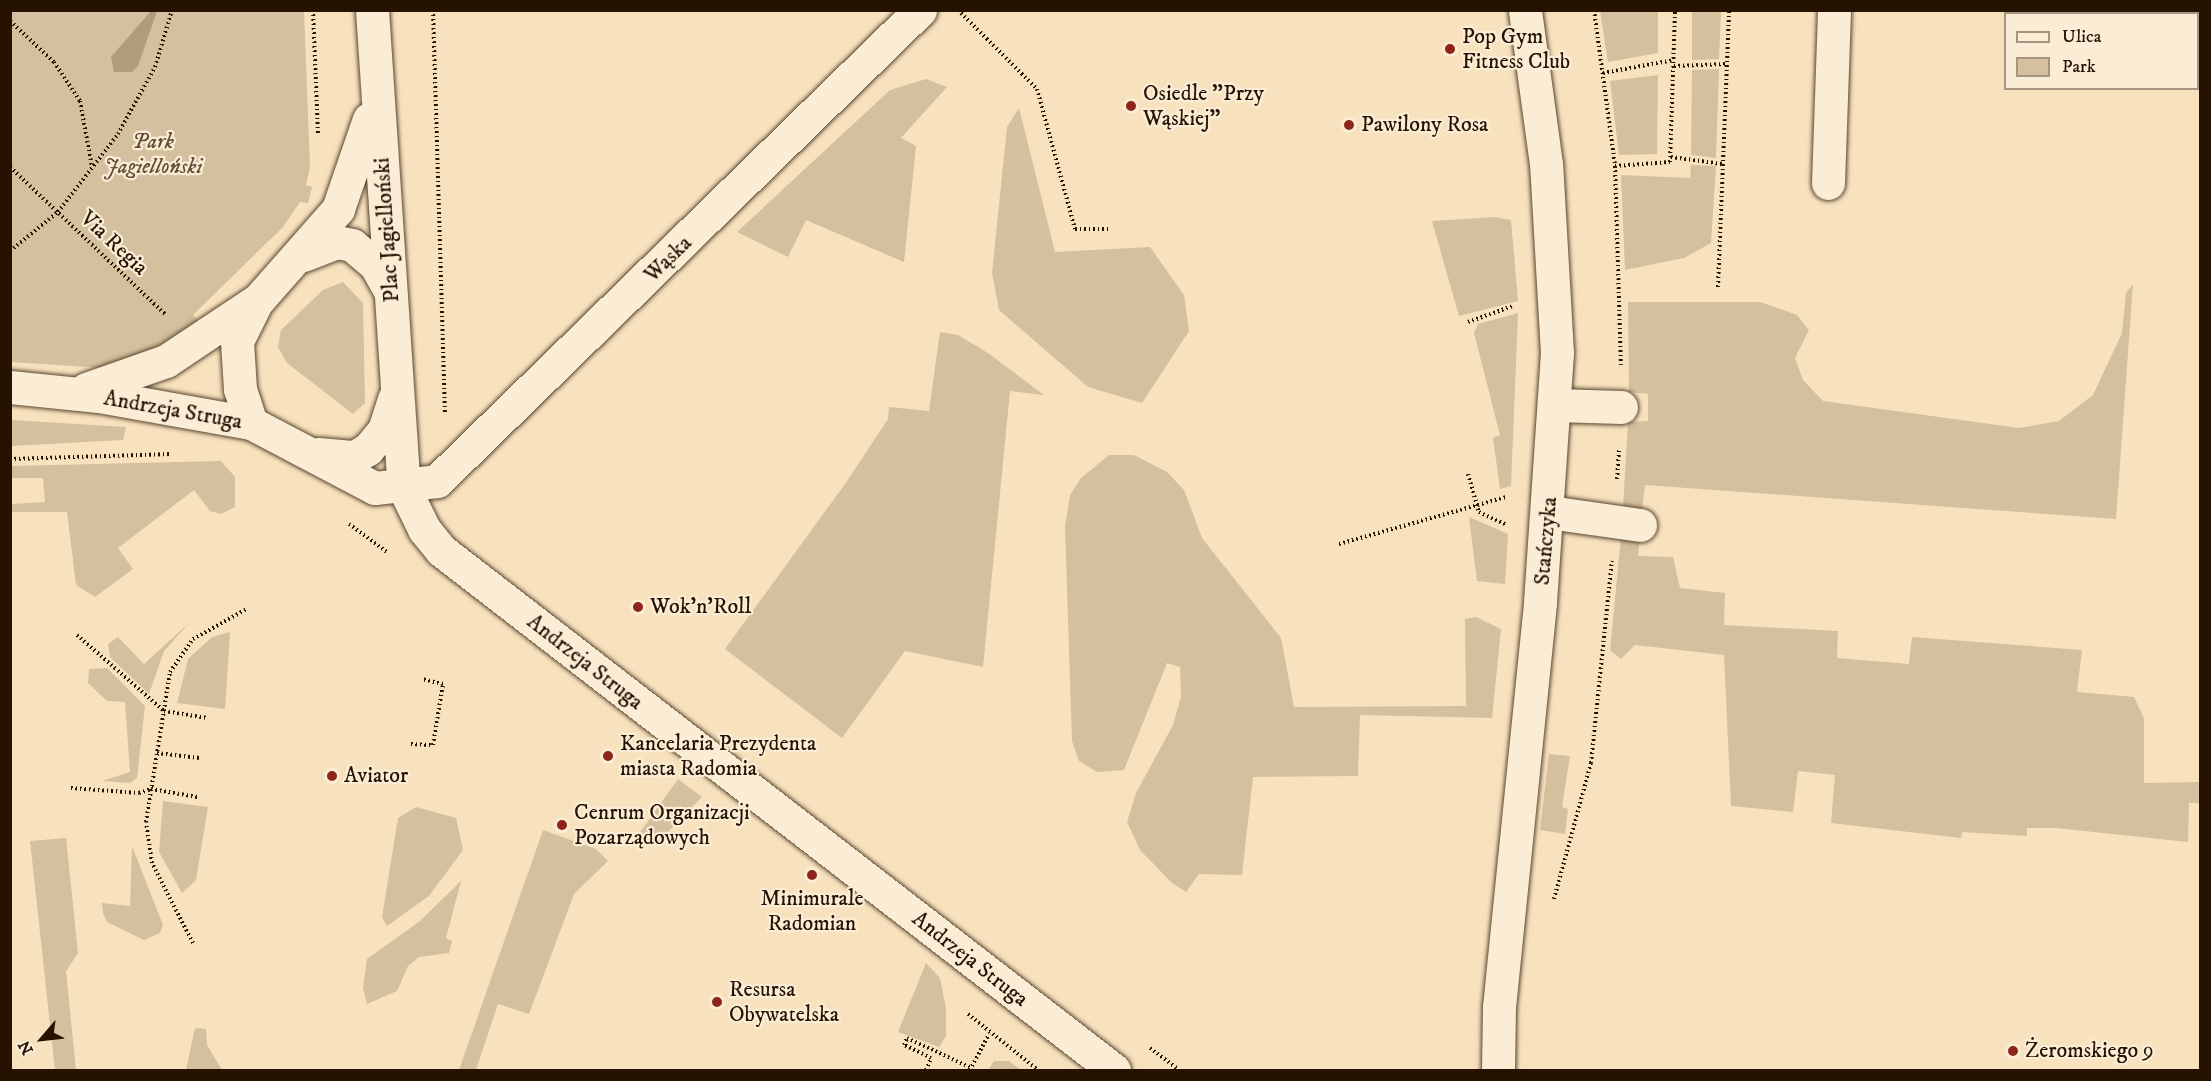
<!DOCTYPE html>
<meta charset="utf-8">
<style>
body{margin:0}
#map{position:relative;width:2211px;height:1081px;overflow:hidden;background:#f8e2be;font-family:"IM FELL DW Pica",serif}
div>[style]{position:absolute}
.green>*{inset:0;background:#d4bf9e}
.water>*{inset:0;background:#b09b7d}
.path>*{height:4px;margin-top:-2px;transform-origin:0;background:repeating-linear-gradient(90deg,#251200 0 1.5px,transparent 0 4.5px)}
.roads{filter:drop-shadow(0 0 2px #5a4630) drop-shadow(0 0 2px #5a4630)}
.minor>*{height:33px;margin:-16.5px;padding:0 16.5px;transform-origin:16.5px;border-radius:16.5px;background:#faecd5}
.dots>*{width:16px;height:16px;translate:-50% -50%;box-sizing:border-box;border:3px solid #faecd5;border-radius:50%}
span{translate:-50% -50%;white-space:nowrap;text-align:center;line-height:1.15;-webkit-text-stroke:4.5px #faecd5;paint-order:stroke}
.poi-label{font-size:22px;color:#251200}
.left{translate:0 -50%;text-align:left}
.park-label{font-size:22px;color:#624f37;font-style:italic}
.street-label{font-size:22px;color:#251200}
.frame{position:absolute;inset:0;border:12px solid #251200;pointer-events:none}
.legend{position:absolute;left:2004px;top:12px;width:195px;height:78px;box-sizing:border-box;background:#faecd5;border:2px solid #a59580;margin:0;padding:8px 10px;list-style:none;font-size:18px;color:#251200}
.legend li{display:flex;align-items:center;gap:12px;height:30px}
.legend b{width:30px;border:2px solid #a59580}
.north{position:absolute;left:12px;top:1009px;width:60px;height:60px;-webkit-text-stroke:4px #faecd5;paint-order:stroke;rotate:242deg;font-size:16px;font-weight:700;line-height:24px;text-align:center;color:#251200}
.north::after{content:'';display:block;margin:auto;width:21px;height:27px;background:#251200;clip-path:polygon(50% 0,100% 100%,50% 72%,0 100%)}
</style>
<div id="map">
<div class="green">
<div style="clip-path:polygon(10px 11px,304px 11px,310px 167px,306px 185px,312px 187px,308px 203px,300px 202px,283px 227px,193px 315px,204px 328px,103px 368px,11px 362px)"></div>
<div style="clip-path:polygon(1600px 11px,1658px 11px,1658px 53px,1608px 62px)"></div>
<div style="clip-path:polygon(1692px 11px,1721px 11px,1719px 59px,1692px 60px)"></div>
<div style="clip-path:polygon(1719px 69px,1716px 158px,1691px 155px,1692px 70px)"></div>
<div style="clip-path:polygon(1658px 75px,1657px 154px,1619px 155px,1610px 81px)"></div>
<div style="clip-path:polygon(926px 79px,947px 87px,901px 138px,916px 146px,904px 262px,806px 220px,788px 257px,737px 232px,890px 90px)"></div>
<div style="clip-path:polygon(1019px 108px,1055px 252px,1150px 247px,1184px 295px,1189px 331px,1142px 403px,1088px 387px,999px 310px,992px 273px,1007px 127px)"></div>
<div style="clip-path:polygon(1691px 165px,1716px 166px,1711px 243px,1684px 258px,1625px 270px,1621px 175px,1690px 178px)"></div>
<div style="clip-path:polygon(1495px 217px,1511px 220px,1518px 301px,1459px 316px,1432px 221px)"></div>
<div style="clip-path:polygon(343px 282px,363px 303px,365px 403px,353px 414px,287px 363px,278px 347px,281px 330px,323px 290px)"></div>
<div style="clip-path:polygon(2133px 284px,2116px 519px,1645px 485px,1642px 510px,1623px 508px,1628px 422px,1648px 421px,1648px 394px,1629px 392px,1628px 302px,1760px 302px,1797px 315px,1809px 330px,1795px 358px,1803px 380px,1823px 401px,2019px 428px,2059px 421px,2093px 395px,2122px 333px,2126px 293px)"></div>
<div style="clip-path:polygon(1518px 313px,1511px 486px,1500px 489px,1493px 438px,1500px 435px,1474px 333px,1478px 324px)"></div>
<div style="clip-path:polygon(940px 332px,958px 335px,988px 353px,1044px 395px,1010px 391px,983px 667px,905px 651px,842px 738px,725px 649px,845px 484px,888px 419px,889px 407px,929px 411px)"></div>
<div style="clip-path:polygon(11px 420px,126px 427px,123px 440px,11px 446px)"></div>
<div style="clip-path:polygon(1109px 455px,1134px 455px,1167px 472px,1184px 490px,1202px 538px,1281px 638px,1294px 707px,1466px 706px,1465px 619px,1476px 617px,1501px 629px,1492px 718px,1360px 715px,1358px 776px,1253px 777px,1242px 875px,1199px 874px,1186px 892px,1172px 883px,1140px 850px,1127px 822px,1136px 793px,1173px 725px,1181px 697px,1180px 667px,1167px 663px,1124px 770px,1097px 772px,1079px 761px,1072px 741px,1065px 527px,1070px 495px,1081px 478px)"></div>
<div style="clip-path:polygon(221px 461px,235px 477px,235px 507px,221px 514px,210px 511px,194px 490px,118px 548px,133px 569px,95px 597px,76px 585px,67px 512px,11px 512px,11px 504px,45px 502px,43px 478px,11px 478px,11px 466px)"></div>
<div style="clip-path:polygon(1469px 517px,1508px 534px,1505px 584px,1477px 581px)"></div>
<div style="clip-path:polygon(1621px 537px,1640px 538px,1638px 556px,1673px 557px,1680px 588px,1725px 593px,1724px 625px,1838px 631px,1837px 658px,1909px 664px,1912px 637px,2082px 650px,2077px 692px,2134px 697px,2144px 718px,2144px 783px,2200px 782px,2200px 803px,2189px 803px,2188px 842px,2056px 828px,2027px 828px,2027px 836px,1962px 832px,1961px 838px,1831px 823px,1835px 775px,1798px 771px,1793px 812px,1731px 806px,1724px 655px,1635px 645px,1621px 659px,1610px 650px)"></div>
<div style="clip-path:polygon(189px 623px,164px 651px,149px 694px,110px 657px,108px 644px,118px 637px,144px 664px)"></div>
<div style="clip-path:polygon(230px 632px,225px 709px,177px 703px,188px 659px,212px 637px)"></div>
<div style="clip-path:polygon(107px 668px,145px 706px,137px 778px,130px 783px,102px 781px,130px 772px,125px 702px,107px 701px,88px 683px,89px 669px)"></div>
<div style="clip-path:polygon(1549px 754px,1570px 756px,1562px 807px,1568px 809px,1565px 834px,1540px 830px)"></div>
<div style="clip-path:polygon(678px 779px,702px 797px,655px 845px,638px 835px)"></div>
<div style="clip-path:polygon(163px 801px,208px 807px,196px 880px,182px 893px,159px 852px)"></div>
<div style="clip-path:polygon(416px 807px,456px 818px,463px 850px,429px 896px,387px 926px,382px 917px,398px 818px)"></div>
<div style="clip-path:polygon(543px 830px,596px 849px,608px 861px,574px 894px,529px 1014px,498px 1004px,476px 1070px,459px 1070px)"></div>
<div style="clip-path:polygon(66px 838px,78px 953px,66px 971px,76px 1070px,55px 1070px,30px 841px)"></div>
<div style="clip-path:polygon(132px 846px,163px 925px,160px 933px,144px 940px,107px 922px,103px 913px,102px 903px,130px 906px)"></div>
<div style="clip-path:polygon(461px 881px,446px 938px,452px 941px,449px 953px,419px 957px,408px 966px,397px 991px,367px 1004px,363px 988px,367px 959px,420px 921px)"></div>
<div style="clip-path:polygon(926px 963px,940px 978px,946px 1008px,946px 1036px,939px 1047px,898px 1032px)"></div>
<div style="clip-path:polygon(195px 1028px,206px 1029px,207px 1045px,222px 1070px,186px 1070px)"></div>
<div style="clip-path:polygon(994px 1061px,1009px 1061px,1021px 1070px,988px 1070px)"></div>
</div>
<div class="water">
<div style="clip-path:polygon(151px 11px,157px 11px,138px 66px,132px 72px,114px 72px,111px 57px)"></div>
</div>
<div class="path">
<div style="left:313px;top:10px;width:124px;rotate:87.7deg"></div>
<div style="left:433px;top:10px;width:404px;rotate:88.3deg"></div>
<div style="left:1594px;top:10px;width:157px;rotate:82.3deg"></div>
<div style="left:1615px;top:166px;width:199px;rotate:88.3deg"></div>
<div style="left:961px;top:13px;width:107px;rotate:45deg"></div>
<div style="left:1037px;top:89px;width:145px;rotate:74.8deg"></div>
<div style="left:1075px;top:229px;width:33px"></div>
<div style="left:10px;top:21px;width:60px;rotate:43deg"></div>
<div style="left:54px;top:62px;width:47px;rotate:56.3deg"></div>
<div style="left:80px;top:101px;width:67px;rotate:79.7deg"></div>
<div style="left:1674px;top:66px;width:53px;rotate:-2.2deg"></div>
<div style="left:1603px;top:73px;width:72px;rotate:-10.4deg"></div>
<div style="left:1671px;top:157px;width:52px;rotate:7.7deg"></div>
<div style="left:1615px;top:166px;width:55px;rotate:-4.2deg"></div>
<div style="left:1670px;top:162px;width:152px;rotate:-88.1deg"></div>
<div style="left:10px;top:167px;width:214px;rotate:43.5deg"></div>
<div style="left:10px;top:251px;width:62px;rotate:-39.1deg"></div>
<div style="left:58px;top:212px;width:98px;rotate:-52.4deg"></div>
<div style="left:118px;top:134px;width:77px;rotate:-61.1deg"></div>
<div style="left:155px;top:67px;width:59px;rotate:-73.4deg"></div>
<div style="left:1718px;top:287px;width:277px;rotate:-87.7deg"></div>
<div style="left:1468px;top:322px;width:48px;rotate:-19.6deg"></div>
<div style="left:10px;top:459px;width:162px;rotate:-1.8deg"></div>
<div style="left:1468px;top:474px;width:40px;rotate:74deg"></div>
<div style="left:1479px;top:512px;width:29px;rotate:25deg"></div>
<div style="left:1617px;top:479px;width:31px;rotate:-86deg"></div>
<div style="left:349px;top:524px;width:47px;rotate:36.4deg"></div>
<div style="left:1339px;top:544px;width:173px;rotate:-15.7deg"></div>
<div style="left:77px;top:635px;width:116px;rotate:41.1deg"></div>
<div style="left:164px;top:711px;width:44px;rotate:9.2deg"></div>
<div style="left:411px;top:744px;width:22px;rotate:3deg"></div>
<div style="left:433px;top:745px;width:62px;rotate:-80.7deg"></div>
<div style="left:443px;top:684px;width:22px;rotate:-167deg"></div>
<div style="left:157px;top:753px;width:43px;rotate:6.6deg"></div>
<div style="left:71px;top:788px;width:68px;rotate:4.2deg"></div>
<div style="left:139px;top:793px;width:13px;rotate:-18deg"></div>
<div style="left:151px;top:789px;width:47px;rotate:9.9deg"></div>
<div style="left:1554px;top:899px;width:141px;rotate:-74.8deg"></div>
<div style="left:1591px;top:763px;width:203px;rotate:-84.1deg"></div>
<div style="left:193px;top:943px;width:90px;rotate:-117.1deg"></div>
<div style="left:152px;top:863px;width:41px;rotate:-98.3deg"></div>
<div style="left:146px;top:822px;width:152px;rotate:-80.9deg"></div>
<div style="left:170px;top:672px;width:40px;rotate:-55.1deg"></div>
<div style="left:193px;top:639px;width:62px;rotate:-29.1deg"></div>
<div style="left:968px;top:1014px;width:90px;rotate:38.7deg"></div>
<div style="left:1150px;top:1048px;width:36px;rotate:37deg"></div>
<div style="left:926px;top:1070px;width:13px;rotate:-67deg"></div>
<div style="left:931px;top:1058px;width:30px;rotate:-154deg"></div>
<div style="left:904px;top:1045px;width:8px;rotate:-67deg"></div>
<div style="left:907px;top:1038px;width:72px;rotate:24.8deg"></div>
<div style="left:970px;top:1070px;width:41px;rotate:-62.2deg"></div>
</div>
<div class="roads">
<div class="minor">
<div style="left:372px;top:10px;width:479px;rotate:86.2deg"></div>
<div style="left:404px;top:488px;width:46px;rotate:64deg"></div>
<div style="left:424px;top:529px;width:28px;rotate:51deg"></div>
<div style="left:442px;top:551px;width:849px;rotate:37.68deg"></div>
<div style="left:1828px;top:183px;width:173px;rotate:-88deg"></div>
<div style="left:303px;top:255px;width:36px;rotate:-21deg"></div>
<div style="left:337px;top:242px;width:15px;rotate:11deg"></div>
<div style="left:352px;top:245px;width:30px;rotate:40deg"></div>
<div style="left:375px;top:264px;width:31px;rotate:61deg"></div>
<div style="left:10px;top:387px;width:89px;rotate:5.8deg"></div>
<div style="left:99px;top:396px;width:154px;rotate:10.1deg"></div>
<div style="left:251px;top:423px;width:140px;rotate:27.7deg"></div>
<div style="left:375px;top:488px;width:62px;rotate:-6.4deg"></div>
<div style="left:437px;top:481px;width:675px;rotate:-44.28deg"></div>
<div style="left:86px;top:389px;width:85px;rotate:-19.3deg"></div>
<div style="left:166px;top:361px;width:112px;rotate:-33.7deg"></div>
<div style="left:259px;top:299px;width:120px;rotate:-48.7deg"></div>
<div style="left:338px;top:209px;width:95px;rotate:-71deg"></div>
<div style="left:1555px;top:405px;width:66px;rotate:1.7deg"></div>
<div style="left:251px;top:423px;width:36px;rotate:-108deg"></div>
<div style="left:240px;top:389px;width:48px;rotate:-93.6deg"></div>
<div style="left:237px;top:341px;width:40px;rotate:-63.4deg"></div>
<div style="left:318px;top:454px;width:37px;rotate:5deg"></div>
<div style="left:355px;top:457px;width:15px;rotate:-32deg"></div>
<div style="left:368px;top:449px;width:25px;rotate:-50deg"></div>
<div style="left:384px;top:430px;width:33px;rotate:-72deg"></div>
<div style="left:1548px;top:512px;width:93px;rotate:8deg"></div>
<div style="left:1498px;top:1070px;width:63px;rotate:-89.1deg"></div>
<div style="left:1499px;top:1007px;width:407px;rotate:-84.2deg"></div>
<div style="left:1540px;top:602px;width:250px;rotate:-86.1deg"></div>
<div style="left:1557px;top:353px;width:189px;rotate:-93.3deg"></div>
<div style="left:1546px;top:164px;width:155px;rotate:-97.8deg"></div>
</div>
</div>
<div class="dots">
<div style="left:1450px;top:49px;background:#8f2418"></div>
<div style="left:1131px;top:106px;background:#8f2418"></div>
<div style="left:1349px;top:125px;background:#8f2418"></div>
<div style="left:638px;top:607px;background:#8f2418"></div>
<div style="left:608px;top:756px;background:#8f2418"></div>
<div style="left:332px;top:776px;background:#8f2418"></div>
<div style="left:562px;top:825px;background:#8f2418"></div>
<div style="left:812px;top:875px;background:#8f2418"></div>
<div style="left:717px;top:1002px;background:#8f2418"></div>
<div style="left:2013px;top:1051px;background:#8f2418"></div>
</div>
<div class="poi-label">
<span class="left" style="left:1462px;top:49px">Pop Gym<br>Fitness Club</span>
<span class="left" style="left:1143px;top:106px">Osiedle "Przy<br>Wąskiej"</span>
<span class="left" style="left:1361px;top:125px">Pawilony Rosa</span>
<span class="left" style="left:650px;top:607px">Wok'n'Roll</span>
<span class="left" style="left:620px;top:756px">Kancelaria Prezydenta<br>miasta Radomia</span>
<span class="left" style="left:344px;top:776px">Aviator</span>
<span class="left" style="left:574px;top:825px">Cenrum Organizacji<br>Pozarządowych</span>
<span style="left:812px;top:911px">Minimurale<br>Radomian</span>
<span class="left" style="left:729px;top:1002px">Resursa<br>Obywatelska</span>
<span class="left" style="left:2025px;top:1051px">Żeromskiego 9</span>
</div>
<div class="park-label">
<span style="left:153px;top:154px">Park<br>Jagielloński</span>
</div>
<div class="street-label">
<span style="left:387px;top:230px;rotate:-94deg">Plac Jagielloński</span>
<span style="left:114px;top:243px;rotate:43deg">Via Regia</span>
<span style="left:668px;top:259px;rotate:-44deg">Wąska</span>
<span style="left:173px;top:410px;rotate:10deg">Andrzeja Struga</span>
<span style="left:1546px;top:541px;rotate:-85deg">Stańczyka</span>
<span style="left:585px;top:662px;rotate:38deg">Andrzeja Struga</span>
<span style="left:970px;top:959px;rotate:38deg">Andrzeja Struga</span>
</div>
<div class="frame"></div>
<ul class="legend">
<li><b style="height:8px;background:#faecd5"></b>Ulica</li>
<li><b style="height:16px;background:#d4bf9e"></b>Park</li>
</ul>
<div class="north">N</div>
</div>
